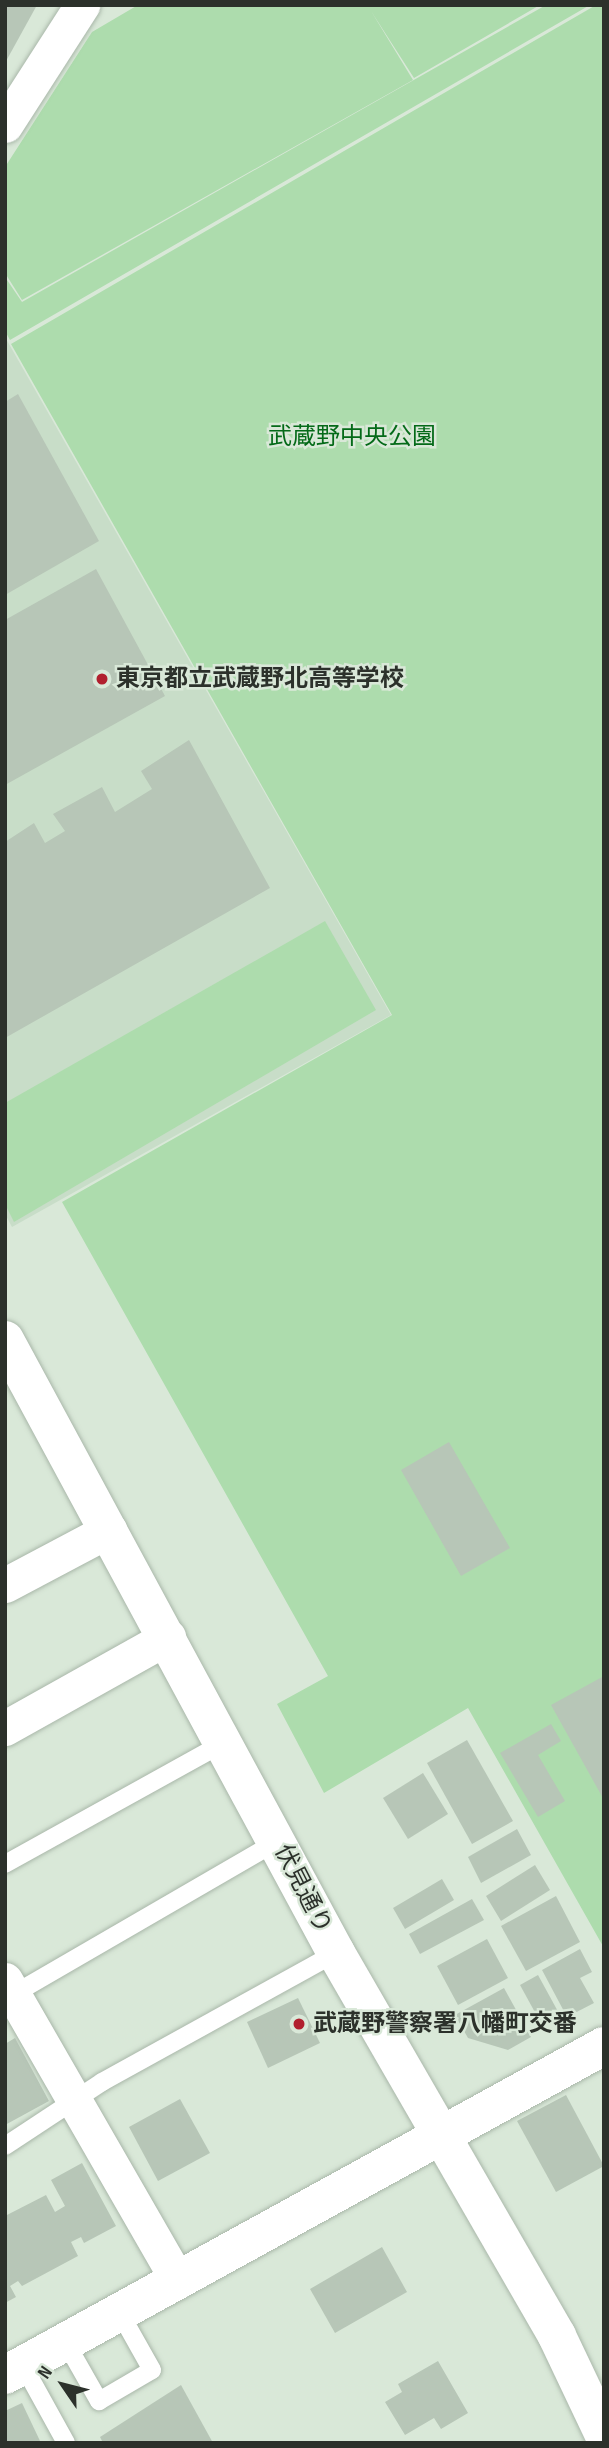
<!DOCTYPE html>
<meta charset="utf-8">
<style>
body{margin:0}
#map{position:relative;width:609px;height:2448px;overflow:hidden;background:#d9e8d8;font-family:"Sofia Sans Condensed","Noto Sans JP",sans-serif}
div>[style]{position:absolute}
.built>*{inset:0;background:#c8ddc8}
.green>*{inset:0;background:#addcad}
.building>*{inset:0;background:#b7c6b7}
.roads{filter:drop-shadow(0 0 2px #a9b7a9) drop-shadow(0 0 2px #a9b7a9)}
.lane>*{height:18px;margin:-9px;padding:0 9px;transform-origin:9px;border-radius:9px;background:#fff}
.street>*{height:35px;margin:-17.5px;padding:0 17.5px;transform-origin:17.5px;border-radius:17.5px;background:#fff}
.secondary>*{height:38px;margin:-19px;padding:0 19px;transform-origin:19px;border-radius:19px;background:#fff}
.dots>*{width:19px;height:19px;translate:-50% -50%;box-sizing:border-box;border:4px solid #d9e8d8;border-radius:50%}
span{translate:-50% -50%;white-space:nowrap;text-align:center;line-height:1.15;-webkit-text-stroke:5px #d9e8d8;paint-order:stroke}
.park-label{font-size:24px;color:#046a18}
.poi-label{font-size:24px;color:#2c312b;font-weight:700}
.left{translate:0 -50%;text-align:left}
.street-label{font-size:24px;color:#2c312b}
.frame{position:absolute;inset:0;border:7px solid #2c312b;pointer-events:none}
.north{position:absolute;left:28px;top:2350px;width:70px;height:70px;-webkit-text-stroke:5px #d9e8d8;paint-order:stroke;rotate:305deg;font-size:19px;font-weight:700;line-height:28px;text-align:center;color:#2c312b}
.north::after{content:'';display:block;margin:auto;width:24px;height:32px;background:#2c312b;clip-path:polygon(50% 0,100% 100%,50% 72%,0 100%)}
</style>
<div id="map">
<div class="built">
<div style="clip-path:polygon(5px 337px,391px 1015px,12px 1227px,5px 1214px)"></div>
</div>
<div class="green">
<div style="clip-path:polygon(138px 5px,367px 6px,540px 5px,414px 78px,371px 11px,413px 80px,22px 300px,5px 273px,5px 167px,92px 32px)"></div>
<div style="clip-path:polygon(546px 5px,590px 5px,10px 340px,5px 331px,5px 277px,22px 302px)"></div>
<div style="clip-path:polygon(596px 5px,604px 5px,604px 1948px,468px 1708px,324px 1793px,277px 1704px,328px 1676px,62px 1202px,392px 1015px,11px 344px)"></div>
<div style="clip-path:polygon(325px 921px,376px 1010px,14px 1222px,5px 1204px,5px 1103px)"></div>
</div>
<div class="building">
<div style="clip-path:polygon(5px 5px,37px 5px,5px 63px)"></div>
<div style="clip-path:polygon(18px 394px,99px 541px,5px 595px,5px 402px)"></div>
<div style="clip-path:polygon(96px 569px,165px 696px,5px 785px,5px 620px)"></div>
<div style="clip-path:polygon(189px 740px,270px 888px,5px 1038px,5px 842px,34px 823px,45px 843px,65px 831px,53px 814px,102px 787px,115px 812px,152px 789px,141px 771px)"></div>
<div style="clip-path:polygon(449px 1442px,510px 1548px,461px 1576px,401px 1470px)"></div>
<div style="clip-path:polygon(604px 1676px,604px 1800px,551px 1705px)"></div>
<div style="clip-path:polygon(551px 1724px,561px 1741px,538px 1755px,565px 1801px,538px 1817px,500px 1753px)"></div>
<div style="clip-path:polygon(467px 1740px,513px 1821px,472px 1844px,427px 1763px)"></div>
<div style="clip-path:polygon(423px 1773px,448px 1814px,408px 1839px,383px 1798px)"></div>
<div style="clip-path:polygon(517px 1829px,531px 1855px,481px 1883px,468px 1857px)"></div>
<div style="clip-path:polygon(535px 1865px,550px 1890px,501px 1921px,486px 1896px)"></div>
<div style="clip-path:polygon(442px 1879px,454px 1900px,405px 1929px,393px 1908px)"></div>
<div style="clip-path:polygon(556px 1896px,580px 1942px,526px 1971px,501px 1926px)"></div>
<div style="clip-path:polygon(472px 1899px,484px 1920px,420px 1954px,409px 1934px)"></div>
<div style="clip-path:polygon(487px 1939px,508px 1978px,458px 2005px,437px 1966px)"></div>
<div style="clip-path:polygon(580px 1949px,592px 1972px,580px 1978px,594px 2003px,567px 2017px,542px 1970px)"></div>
<div style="clip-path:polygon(538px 1975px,561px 2017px,543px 2027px,520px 1985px)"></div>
<div style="clip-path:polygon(504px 1988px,531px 2037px,508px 2050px,468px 2038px,455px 2015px)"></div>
<div style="clip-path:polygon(298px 1998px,320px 2043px,268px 2068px,247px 2022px)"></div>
<div style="clip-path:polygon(15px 2038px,49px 2101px,5px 2125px,5px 2044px)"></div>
<div style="clip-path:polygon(566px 2095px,604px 2166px,556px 2192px,517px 2121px)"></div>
<div style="clip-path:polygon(180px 2099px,210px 2153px,158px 2181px,129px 2127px)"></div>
<div style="clip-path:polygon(82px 2163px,116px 2226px,84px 2243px,81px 2237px,71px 2242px,78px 2256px,22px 2286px,18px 2281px,10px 2286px,16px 2297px,5px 2303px,5px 2216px,46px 2195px,55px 2212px,65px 2206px,51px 2180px)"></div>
<div style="clip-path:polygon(382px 2247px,407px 2292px,335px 2333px,310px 2289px)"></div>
<div style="clip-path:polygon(438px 2361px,468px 2413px,441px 2429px,434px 2418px,405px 2435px,385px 2402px,402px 2392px,398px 2384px)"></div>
<div style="clip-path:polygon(181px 2385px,213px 2443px,103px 2443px,100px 2437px)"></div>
<div style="clip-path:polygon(22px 2403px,41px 2443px,5px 2443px,5px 2411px)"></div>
</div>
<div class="roads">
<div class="lane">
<div style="left:5px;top:1864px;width:252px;rotate:-29deg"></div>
<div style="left:14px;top:1994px;width:305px;rotate:-30.1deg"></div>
<div style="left:5px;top:2146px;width:116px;rotate:-33.4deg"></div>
<div style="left:102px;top:2082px;width:267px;rotate:-28.9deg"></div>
<div style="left:66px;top:2343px;width:67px;rotate:60.4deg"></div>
<div style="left:99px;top:2401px;width:61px;rotate:-30.3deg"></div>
<div style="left:152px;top:2370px;width:65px;rotate:-119.3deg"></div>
<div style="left:23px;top:2365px;width:89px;rotate:61.1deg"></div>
</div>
<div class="street">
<div style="left:5px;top:125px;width:143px;rotate:-57.3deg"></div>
<div style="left:5px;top:1585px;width:118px;rotate:-27.9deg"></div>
<div style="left:5px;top:1728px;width:187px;rotate:-29.2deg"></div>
<div style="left:5px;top:1980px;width:347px;rotate:60.1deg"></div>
</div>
<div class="secondary">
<div style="left:5px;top:1340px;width:697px;rotate:61.63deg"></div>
<div style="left:336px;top:1953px;width:442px;rotate:60deg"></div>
<div style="left:557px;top:2336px;width:110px;rotate:64.6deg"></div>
<div style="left:5px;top:2375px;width:683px;rotate:-28.78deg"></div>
</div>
</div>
<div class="dots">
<div style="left:102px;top:679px;background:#b11f2e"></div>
<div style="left:299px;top:2024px;background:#b11f2e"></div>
</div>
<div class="park-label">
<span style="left:352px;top:437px">武蔵野中央公園</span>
</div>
<div class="poi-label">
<span class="left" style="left:116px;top:679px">東京都立武蔵野北高等学校</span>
<span class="left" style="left:313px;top:2024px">武蔵野警察署八幡町交番</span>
</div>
<div class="street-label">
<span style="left:303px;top:1889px;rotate:63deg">伏見通り</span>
</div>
<div class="frame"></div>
<div class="north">N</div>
</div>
